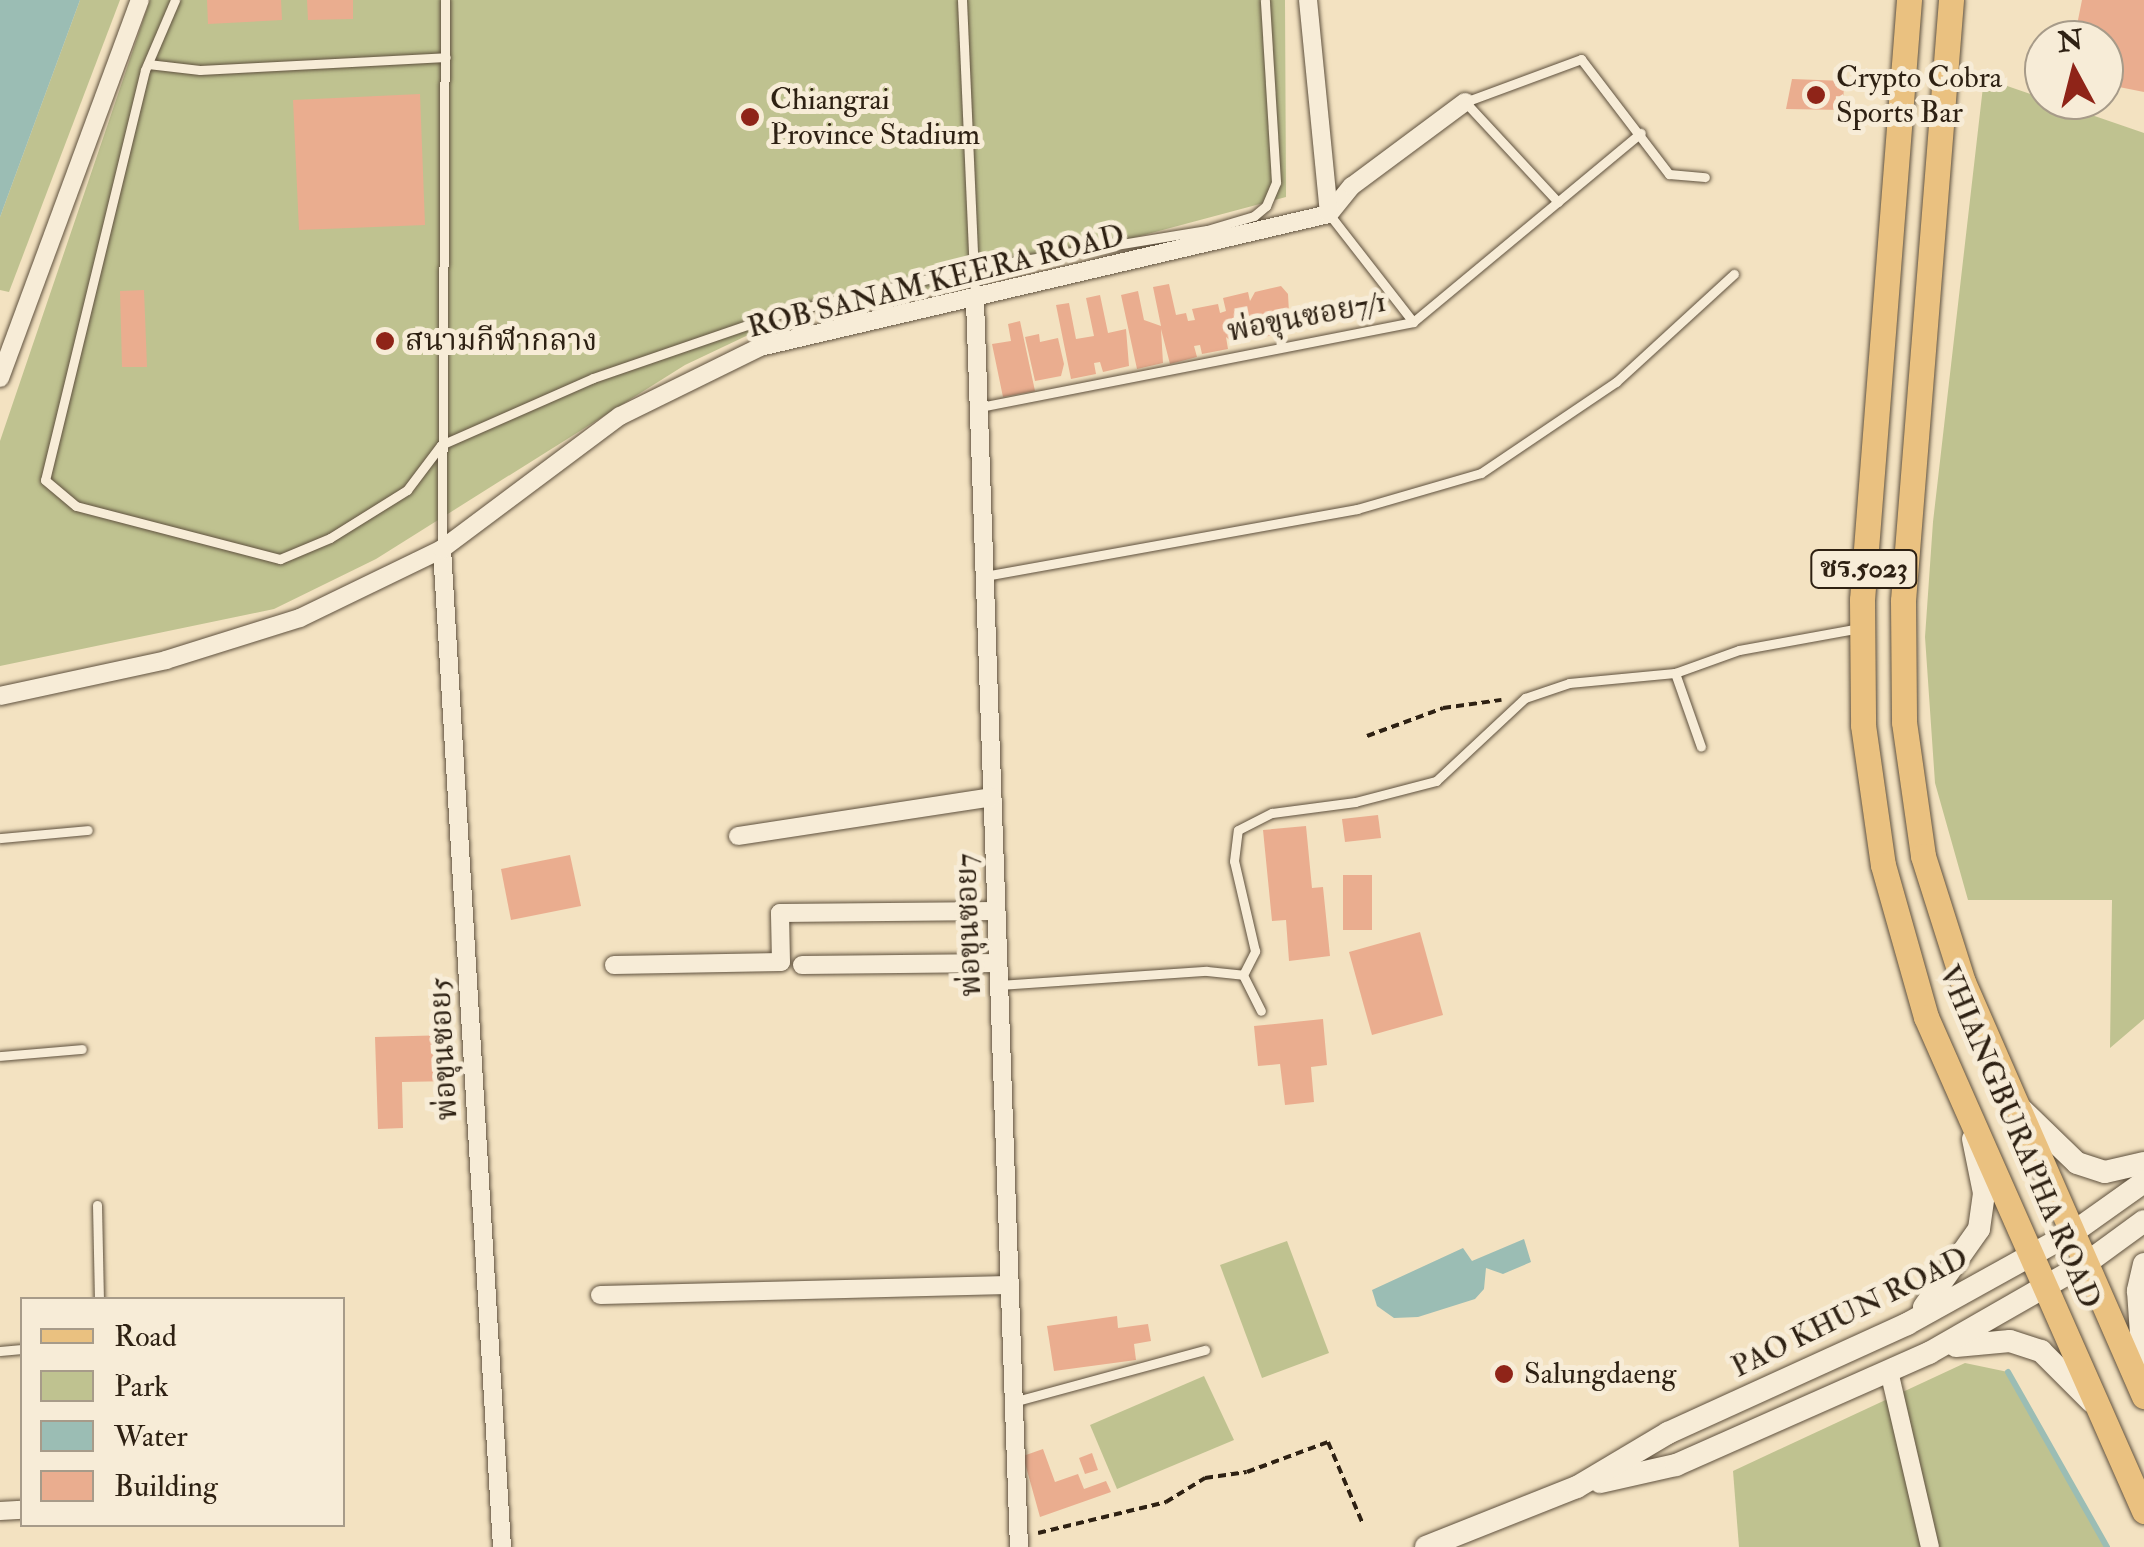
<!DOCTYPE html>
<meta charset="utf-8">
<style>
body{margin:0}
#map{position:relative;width:2144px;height:1547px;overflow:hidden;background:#f3e2c1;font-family:"IM FELL Double Pica","Noto Serif Thai",serif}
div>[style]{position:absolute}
.green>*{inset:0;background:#bfc290}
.water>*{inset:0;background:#9bbdb4}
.stream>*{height:6px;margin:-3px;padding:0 3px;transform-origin:3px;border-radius:3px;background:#9bbdb4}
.building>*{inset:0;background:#eaad8f}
.path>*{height:4px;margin-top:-2px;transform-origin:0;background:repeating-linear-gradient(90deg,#2e2113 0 8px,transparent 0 13px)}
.roads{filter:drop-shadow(0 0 2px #5f513e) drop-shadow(0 0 2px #5f513e)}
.service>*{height:9px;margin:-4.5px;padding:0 4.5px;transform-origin:4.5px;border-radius:4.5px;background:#f7ecd7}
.minor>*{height:18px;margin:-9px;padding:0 9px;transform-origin:9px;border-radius:9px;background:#f7ecd7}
.secondary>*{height:22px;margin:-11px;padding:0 11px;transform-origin:11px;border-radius:11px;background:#f7ecd7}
.primary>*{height:25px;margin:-12.5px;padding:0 12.5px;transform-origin:12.5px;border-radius:12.5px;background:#eac180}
.dots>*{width:28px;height:28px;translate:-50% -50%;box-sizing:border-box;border:5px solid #f7ecd7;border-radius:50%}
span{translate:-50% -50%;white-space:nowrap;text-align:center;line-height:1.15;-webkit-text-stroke:10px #f7ecd7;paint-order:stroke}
.shield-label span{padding:2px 8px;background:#f7ecd7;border:2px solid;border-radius:8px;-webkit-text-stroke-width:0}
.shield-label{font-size:28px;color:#2e2113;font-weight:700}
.poi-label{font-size:30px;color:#2e2113}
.left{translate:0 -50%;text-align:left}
.street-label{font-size:30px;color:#2e2113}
.legend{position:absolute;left:20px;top:1297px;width:325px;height:230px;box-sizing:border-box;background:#f7ecd7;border:2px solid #a79b89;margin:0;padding:12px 18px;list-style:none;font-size:30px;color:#2e2113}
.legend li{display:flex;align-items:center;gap:20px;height:50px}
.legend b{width:50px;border:2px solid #a79b89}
.north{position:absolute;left:2024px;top:20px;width:100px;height:100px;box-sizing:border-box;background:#f7ecd7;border:2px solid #a79b89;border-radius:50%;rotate:353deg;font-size:28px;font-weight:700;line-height:40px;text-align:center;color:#2e2113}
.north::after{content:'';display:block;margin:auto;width:35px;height:45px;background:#8f2418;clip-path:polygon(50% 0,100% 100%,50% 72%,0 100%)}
</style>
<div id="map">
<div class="green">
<div style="clip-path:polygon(80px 0,120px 0,9px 292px,0 290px,0 217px)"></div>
<div style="clip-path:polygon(150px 0,1285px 0,1286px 197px,972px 281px,786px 317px,685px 365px,376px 559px,274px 609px,0 666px,0 441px)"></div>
<div style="clip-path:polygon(1984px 78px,2144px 133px,2144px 1019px,2110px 1048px,2112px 900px,1968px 900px,1935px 783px,1925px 637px,1933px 522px)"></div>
<div style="clip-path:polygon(1287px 1241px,1329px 1353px,1262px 1378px,1220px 1265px)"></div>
<div style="clip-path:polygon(1965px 1363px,2008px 1372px,2109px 1547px,1739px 1547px,1733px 1471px)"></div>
<div style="clip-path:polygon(1204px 1376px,1234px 1440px,1117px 1489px,1090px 1425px)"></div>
</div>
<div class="water">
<div style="clip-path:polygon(0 0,80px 0,0 217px)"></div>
<div style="clip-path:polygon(1524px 1239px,1531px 1262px,1503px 1274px,1486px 1268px,1484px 1289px,1475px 1299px,1418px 1317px,1394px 1318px,1377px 1306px,1372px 1290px,1463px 1248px,1472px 1261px)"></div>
</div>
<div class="stream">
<div style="left:2008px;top:1372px;width:201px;rotate:60.5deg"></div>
</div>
<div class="building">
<div style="clip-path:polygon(207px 0,281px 0,282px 20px,208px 24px)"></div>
<div style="clip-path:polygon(307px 0,353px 0,353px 19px,308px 20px)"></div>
<div style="clip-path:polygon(2082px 0,2144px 0,2144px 92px,2104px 84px,2104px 40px,2074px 40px)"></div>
<div style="clip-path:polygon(1792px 79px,1844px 81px,1843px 110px,1786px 109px)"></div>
<div style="clip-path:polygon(420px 94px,425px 225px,299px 230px,293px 100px)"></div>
<div style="clip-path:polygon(1169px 284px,1176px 315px,1186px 313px,1188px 321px,1195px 320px,1192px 309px,1218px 304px,1220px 313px,1226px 311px,1223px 298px,1248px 292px,1250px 301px,1255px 292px,1281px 286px,1288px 294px,1290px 331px,1265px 337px,1262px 325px,1256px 326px,1259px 337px,1233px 343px,1226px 337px,1228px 349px,1202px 354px,1200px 345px,1194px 346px,1197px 357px,1170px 364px,1161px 329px,1163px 363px,1137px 369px,1121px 295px,1138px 291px,1144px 320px,1161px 326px,1153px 287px)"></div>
<div style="clip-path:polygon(144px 290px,147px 367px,122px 367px,120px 291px)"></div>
<div style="clip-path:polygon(1100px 295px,1108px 333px,1126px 329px,1129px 366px,1103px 372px,1100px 362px,1094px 363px,1096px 374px,1071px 379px,1056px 305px,1069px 303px,1076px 339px,1094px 336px,1086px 298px)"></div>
<div style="clip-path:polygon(1020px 321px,1035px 391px,1003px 397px,992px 344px,1011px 341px,1008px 324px)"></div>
<div style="clip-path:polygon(1039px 334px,1040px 342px,1058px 338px,1064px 364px,1061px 376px,1035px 381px,1025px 337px)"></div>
<div style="clip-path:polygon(1378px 815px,1381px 838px,1345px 842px,1342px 819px)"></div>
<div style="clip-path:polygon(1306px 826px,1312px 888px,1323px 887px,1330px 956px,1289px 961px,1286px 920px,1272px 921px,1263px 830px)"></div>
<div style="clip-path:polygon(570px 855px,581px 906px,511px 920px,501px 869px)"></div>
<div style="clip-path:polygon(1343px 875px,1372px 875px,1372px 930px,1343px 930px)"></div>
<div style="clip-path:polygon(1420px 932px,1443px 1015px,1372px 1035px,1349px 952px)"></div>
<div style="clip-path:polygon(1323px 1019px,1327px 1065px,1311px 1067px,1314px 1102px,1285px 1105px,1280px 1064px,1258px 1066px,1254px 1026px)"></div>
<div style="clip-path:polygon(450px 1035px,452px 1081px,402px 1082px,403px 1128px,378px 1129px,375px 1037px)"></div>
<div style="clip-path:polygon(1117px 1316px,1118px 1328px,1148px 1324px,1151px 1341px,1134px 1344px,1136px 1360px,1054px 1371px,1047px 1326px)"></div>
<div style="clip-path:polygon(1043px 1449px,1055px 1482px,1078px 1474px,1084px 1489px,1106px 1481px,1111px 1492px,1040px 1517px,1023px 1456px)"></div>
<div style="clip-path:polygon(1092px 1453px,1098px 1470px,1085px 1474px,1079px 1458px)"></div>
</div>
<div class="path">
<div style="left:1367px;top:736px;width:81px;rotate:-20.2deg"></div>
<div style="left:1443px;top:708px;width:59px;rotate:-7.9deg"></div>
<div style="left:1038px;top:1533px;width:132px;rotate:-13.6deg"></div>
<div style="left:1166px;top:1502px;width:46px;rotate:-31.6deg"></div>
<div style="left:1205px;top:1478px;width:42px;rotate:-8.1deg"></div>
<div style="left:1247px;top:1472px;width:86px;rotate:-20.3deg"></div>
<div style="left:1328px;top:1442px;width:87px;rotate:67deg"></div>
</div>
<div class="roads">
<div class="service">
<div style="left:175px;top:0;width:76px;rotate:113.2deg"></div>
<div style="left:145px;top:70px;width:422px;rotate:103.7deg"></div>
<div style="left:45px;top:480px;width:40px;rotate:40deg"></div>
<div style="left:76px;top:506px;width:211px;rotate:14.6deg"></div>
<div style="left:280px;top:559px;width:54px;rotate:-22.8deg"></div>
<div style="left:330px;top:538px;width:91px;rotate:-31.9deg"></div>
<div style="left:407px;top:490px;width:56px;rotate:-52.9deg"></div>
<div style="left:441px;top:445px;width:166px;rotate:-23.8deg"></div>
<div style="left:593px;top:378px;width:200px;rotate:-19deg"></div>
<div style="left:782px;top:313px;width:198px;rotate:-13.1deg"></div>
<div style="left:975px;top:268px;width:235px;rotate:-9.3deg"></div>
<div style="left:1207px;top:230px;width:49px;rotate:-16.6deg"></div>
<div style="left:1254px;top:216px;width:16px;rotate:-40deg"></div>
<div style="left:1266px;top:206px;width:26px;rotate:-67deg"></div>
<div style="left:1276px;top:182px;width:182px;rotate:-93.5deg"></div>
<div style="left:962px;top:0;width:297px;rotate:87.5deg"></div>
<div style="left:148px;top:64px;width:52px;rotate:6.6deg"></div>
<div style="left:200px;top:70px;width:246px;rotate:-3deg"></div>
<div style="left:1558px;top:202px;width:137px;rotate:-132.9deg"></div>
<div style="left:1465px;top:102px;width:124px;rotate:-20.3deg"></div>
<div style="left:1581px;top:59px;width:145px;rotate:52.6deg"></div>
<div style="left:1669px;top:174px;width:36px;rotate:5deg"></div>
<div style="left:1329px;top:214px;width:137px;rotate:52.1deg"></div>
<div style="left:980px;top:407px;width:441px;rotate:-11.1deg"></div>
<div style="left:1413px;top:322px;width:296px;rotate:-39.7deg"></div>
<div style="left:442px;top:547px;width:547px;rotate:-89.69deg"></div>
<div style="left:985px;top:576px;width:378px;rotate:-10.2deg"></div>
<div style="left:1357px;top:509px;width:129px;rotate:-16.2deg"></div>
<div style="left:1481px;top:473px;width:163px;rotate:-34deg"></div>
<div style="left:1616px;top:382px;width:160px;rotate:-42.5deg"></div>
<div style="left:1675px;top:673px;width:78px;rotate:70.6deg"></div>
<div style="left:0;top:838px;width:88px;rotate:-5.2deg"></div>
<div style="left:1243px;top:975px;width:27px;rotate:-63deg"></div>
<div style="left:1255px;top:951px;width:92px;rotate:-103.1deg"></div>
<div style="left:1234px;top:861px;width:31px;rotate:-83deg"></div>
<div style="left:1238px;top:830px;width:38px;rotate:-27deg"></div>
<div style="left:1272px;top:813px;width:84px;rotate:-7.5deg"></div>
<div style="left:1355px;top:802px;width:84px;rotate:-14.5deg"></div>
<div style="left:1436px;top:781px;width:122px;rotate:-43deg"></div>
<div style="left:1525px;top:698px;width:46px;rotate:-18.8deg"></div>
<div style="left:1569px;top:683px;width:106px;rotate:-5.4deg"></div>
<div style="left:1675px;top:673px;width:68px;rotate:-19.8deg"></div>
<div style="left:1739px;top:650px;width:123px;rotate:-10.3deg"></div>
<div style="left:1243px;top:975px;width:40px;rotate:63.4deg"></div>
<div style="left:999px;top:985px;width:208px;rotate:-3.9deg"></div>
<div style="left:1207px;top:971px;width:36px;rotate:6deg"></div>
<div style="left:0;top:1056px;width:82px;rotate:-4.9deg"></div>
<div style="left:97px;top:1205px;width:95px;rotate:88.8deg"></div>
<div style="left:0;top:1351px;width:22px;rotate:-5deg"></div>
<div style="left:1013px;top:1402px;width:199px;rotate:-15.2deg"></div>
</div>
<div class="minor">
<div style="left:1329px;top:214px;width:36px;rotate:-51deg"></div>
<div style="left:1352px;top:186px;width:141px;rotate:-36.6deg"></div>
<div style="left:975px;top:301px;width:1247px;rotate:87.98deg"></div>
<div style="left:0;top:378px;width:403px;rotate:-69.7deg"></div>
<div style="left:442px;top:549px;width:1000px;rotate:86.56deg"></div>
<div style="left:0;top:696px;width:170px;rotate:-12.2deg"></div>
<div style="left:166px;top:660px;width:140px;rotate:-17.4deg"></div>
<div style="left:300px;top:618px;width:158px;rotate:-25.9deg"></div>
<div style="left:442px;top:549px;width:222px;rotate:-36.8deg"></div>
<div style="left:620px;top:416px;width:156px;rotate:-26.2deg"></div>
<div style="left:760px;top:347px;width:584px;rotate:-13.16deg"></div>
<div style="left:1329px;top:214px;width:215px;rotate:-95.6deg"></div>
<div style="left:738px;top:836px;width:257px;rotate:-8.7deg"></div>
<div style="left:614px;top:965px;width:167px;rotate:-1deg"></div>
<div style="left:781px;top:962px;width:49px;rotate:-91.2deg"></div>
<div style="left:780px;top:913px;width:216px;rotate:-0.5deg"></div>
<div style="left:802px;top:965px;width:196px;rotate:-0.6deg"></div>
<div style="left:600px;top:1295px;width:409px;rotate:-1.4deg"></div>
<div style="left:1889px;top:1371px;width:181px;rotate:76.9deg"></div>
<div style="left:0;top:1511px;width:22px;rotate:-3deg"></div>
</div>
<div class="secondary">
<div style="left:2020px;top:1108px;width:79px;rotate:44deg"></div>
<div style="left:2077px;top:1163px;width:29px;rotate:18deg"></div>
<div style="left:2105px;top:1172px;width:40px;rotate:-13deg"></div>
<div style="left:2144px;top:1264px;width:28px;rotate:103deg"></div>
<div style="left:2138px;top:1291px;width:85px;rotate:86deg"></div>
<div style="left:1924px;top:1307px;width:95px;rotate:-54.8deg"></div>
<div style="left:1979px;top:1229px;width:36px;rotate:-82deg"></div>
<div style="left:1984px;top:1193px;width:55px;rotate:-101.5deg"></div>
<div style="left:1956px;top:1346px;width:54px;rotate:-5.3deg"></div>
<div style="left:2010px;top:1341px;width:33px;rotate:18deg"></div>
<div style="left:2041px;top:1351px;width:71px;rotate:45deg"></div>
<div style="left:1600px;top:1482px;width:78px;rotate:-12.6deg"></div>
<div style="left:1676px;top:1465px;width:277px;rotate:-23.9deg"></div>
<div style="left:1929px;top:1353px;width:183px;rotate:-29.8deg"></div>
<div style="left:2088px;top:1262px;width:69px;rotate:-36.2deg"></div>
<div style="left:1426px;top:1547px;width:162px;rotate:-21.7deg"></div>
<div style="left:1577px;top:1487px;width:106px;rotate:-30.7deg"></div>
<div style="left:1668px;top:1433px;width:263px;rotate:-24.5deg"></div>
<div style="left:1907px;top:1324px;width:192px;rotate:-29deg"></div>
<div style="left:2075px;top:1231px;width:85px;rotate:-35.4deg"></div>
</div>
<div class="primary">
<div style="left:1909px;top:0;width:602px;rotate:94.48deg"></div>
<div style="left:1862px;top:600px;width:125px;rotate:89.5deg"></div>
<div style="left:1863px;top:725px;width:141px;rotate:81.9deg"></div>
<div style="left:1883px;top:865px;width:158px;rotate:74.2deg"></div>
<div style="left:1926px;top:1017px;width:540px;rotate:66.19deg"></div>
<div style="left:1951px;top:0;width:603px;rotate:94.57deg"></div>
<div style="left:1903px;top:601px;width:121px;rotate:89.5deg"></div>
<div style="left:1904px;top:722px;width:135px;rotate:81.9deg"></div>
<div style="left:1923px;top:856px;width:132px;rotate:72.4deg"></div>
<div style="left:1963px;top:982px;width:452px;rotate:66.4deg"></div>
</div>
</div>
<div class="dots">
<div style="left:1816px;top:95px;background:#8f2418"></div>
<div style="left:750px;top:117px;background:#8f2418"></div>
<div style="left:385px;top:341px;background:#8f2418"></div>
<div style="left:1504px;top:1374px;background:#8f2418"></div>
</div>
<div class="shield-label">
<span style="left:1864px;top:569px">ชร.5023</span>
</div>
<div class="poi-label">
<span class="left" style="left:1836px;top:95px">Crypto Cobra<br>Sports Bar</span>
<span class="left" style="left:770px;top:117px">Chiangrai<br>Province Stadium</span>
<span class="left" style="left:405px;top:341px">สนามกีฬากลาง</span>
<span class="left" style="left:1524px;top:1374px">Salungdaeng</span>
</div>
<div class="street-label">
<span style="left:936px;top:282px;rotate:-14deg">ROB SANAM KEERA ROAD</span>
<span style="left:1307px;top:317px;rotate:-11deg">พ่อขุนซอย7/1</span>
<span style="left:969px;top:925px;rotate:-92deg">พ่อขุนซอย7</span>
<span style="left:444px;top:1049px;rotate:-93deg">พ่อขุนซอย5</span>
<span style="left:2019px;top:1137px;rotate:67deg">VHIANGBURAPHA ROAD</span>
<span style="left:1850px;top:1313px;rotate:-26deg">PAO KHUN ROAD</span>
</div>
<ul class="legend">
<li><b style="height:12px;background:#eac180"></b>Road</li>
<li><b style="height:28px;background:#bfc290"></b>Park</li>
<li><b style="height:28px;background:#9bbdb4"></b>Water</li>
<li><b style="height:28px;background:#eaad8f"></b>Building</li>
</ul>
<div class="north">N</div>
</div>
